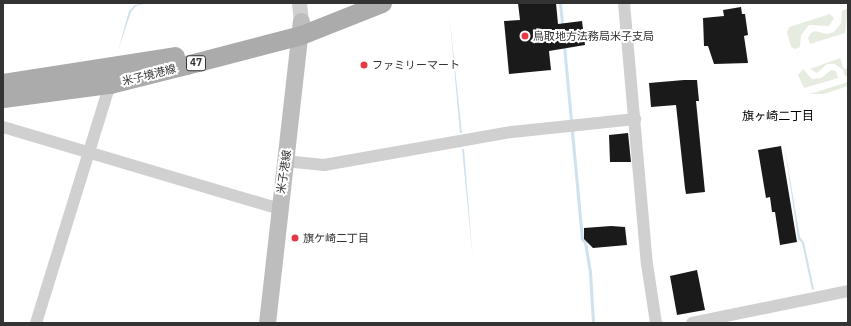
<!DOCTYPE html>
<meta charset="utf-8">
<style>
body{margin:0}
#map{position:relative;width:851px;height:326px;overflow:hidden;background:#fff;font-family:"IBM Plex Sans","Noto Sans JP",sans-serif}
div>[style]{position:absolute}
.green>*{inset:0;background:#e6ecdf}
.water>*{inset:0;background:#cfe2ee}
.building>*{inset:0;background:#1a1a1a}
.minor>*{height:12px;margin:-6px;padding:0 6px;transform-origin:6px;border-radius:6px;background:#d0d0d0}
.tertiary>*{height:15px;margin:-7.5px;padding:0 7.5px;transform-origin:7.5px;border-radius:7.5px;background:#d0d0d0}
.secondary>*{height:17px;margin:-8.5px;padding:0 8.5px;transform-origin:8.5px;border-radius:8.5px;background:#bdbdbd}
.primary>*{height:19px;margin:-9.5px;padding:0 9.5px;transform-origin:9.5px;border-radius:9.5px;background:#ababab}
.dots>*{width:11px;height:11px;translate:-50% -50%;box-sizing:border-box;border:2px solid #fff;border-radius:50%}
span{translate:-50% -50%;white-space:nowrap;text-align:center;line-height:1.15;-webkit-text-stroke:4px #fff;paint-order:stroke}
.shield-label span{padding:1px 3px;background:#fff;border:1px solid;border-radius:3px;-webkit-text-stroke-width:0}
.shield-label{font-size:10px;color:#333;font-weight:700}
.poi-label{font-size:11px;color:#333}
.left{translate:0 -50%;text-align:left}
.street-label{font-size:11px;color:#333}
.neighbourhood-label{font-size:12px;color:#000}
.frame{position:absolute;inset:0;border:4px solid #333;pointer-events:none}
</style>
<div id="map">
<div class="green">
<div style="clip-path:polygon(848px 8px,845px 33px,810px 44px,808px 38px,811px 33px,815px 31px,827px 34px,834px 32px,841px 23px,842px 11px)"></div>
<div style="clip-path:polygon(830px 14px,834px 18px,829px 26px,809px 25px,801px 35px,800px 47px,795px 49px,791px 47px,787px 32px,789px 27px)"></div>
<div style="clip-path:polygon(840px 58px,844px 69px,848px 68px,848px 75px,845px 76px,843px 70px,835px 64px,827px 64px,817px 73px,810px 69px)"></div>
<div style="clip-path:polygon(803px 69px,812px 79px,821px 78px,831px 70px,836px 71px,838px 78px,804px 88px,798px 75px)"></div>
<div style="clip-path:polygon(848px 82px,848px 86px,824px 94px,810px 94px)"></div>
</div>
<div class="water">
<div style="clip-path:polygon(147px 3px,136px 6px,131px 12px,118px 51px,129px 11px,135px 5px)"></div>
<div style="clip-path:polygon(559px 3px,562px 3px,584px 239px,587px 242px,592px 272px,595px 323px,592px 323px,589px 273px,584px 243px,581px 240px)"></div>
<div style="clip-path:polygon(449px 12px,462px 133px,460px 133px)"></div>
<div style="clip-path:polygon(784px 143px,800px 237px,804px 242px,814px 289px,812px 290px,802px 243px,798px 239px)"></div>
<div style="clip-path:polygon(462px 149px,464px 149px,473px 261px)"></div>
</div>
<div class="building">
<div style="clip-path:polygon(518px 3px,556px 3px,558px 24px,582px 21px,585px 45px,549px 51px,551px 70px,509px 74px,504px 21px,520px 20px)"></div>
<div style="clip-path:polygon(741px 7px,742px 14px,745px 14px,748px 35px,744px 36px,748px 63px,714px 64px,708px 46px,704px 46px,703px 18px,724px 16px,723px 10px)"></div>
<div style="clip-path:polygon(684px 80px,697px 80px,699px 101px,696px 101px,705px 192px,686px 194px,685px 188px,676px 105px,651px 107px,649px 83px)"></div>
<div style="clip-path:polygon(628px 133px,631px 162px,610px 162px,609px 135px)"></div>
<div style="clip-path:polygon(781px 146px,797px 242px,780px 245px,775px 212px,772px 212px,770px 197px,766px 198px,758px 150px)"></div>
<div style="clip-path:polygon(611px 226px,625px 227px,627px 245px,593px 248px,584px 239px,584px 228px)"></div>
<div style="clip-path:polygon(697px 270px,705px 310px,677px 315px,670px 276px)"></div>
</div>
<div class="minor">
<div style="left:624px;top:3px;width:262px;rotate:85deg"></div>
<div style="left:647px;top:264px;width:60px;rotate:81.3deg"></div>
<div style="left:3px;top:127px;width:288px;rotate:16.5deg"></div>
<div style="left:285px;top:161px;width:39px;rotate:6deg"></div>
<div style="left:324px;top:165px;width:191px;rotate:-10deg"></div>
<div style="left:512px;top:132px;width:124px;rotate:-6deg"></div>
<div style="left:36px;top:323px;width:250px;rotate:-72.8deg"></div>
<div style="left:692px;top:323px;width:159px;rotate:-11.6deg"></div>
</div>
<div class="tertiary">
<div style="left:299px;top:3px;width:18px;rotate:84deg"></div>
</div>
<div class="secondary">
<div style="left:267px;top:323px;width:304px;rotate:-83.6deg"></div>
</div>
<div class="primary">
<div style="left:3px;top:83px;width:174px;rotate:-8.9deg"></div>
<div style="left:3px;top:98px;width:108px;rotate:-7.5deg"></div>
<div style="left:110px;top:84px;width:78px;rotate:-14deg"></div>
<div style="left:186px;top:65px;width:119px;rotate:-14.6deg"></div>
<div style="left:301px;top:35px;width:87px;rotate:-21.6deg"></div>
</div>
<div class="dots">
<div style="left:525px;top:36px;background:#e63946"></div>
<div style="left:364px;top:65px;background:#e63946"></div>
<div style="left:295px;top:238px;background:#e63946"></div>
</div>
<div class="shield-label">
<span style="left:196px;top:63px">47</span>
</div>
<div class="poi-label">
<span class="left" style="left:533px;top:36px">鳥取地方法務局米子支局</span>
<span class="left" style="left:372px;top:65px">ファミリーマート</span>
<span class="left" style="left:303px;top:238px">旗ケ崎二丁目</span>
</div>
<div class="street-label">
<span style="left:149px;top:75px;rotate:-14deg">米子境港線</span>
<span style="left:284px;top:172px;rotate:-82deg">米子港線</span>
</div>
<div class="neighbourhood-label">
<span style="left:778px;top:116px">旗ヶ崎二丁目</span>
</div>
<div class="frame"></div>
</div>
